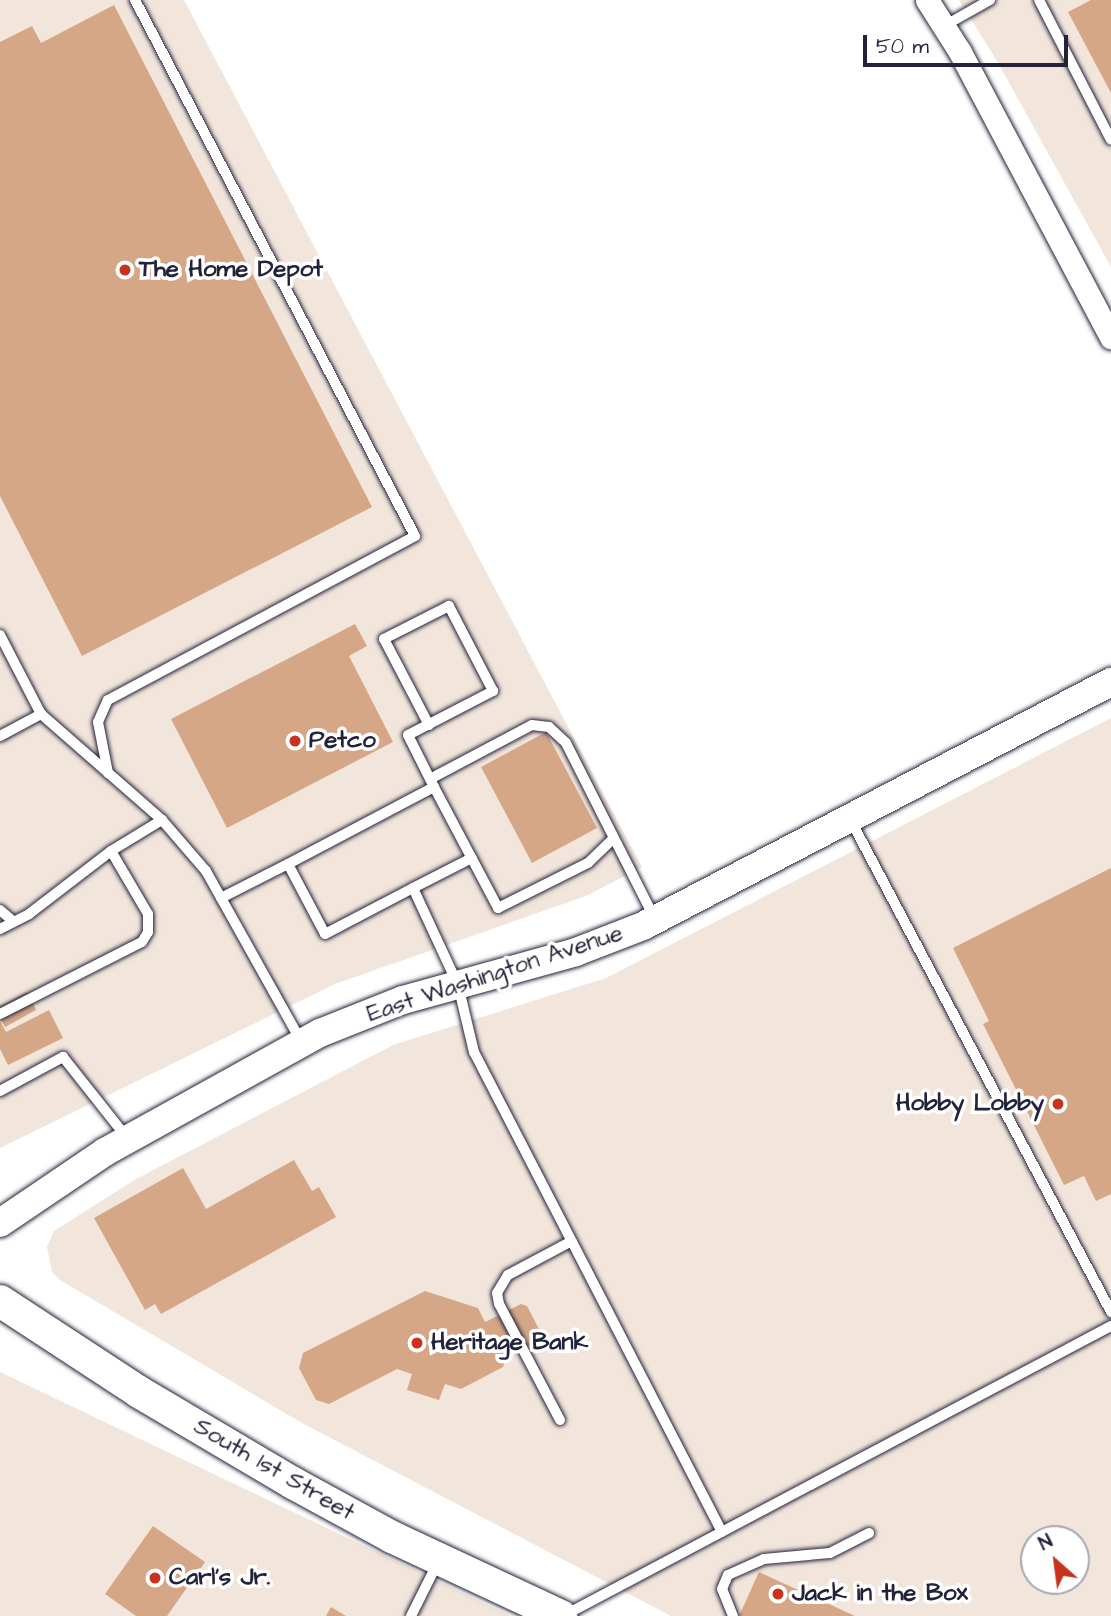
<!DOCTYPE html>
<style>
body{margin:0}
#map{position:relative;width:1111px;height:1616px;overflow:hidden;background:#fff;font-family:"Architects Daughter",sans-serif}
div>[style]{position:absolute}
.built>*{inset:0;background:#f2e5db}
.building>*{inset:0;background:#d5a787}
.roads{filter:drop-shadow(0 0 2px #22223b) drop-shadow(0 0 2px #22223b)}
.service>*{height:10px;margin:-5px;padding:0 5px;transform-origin:5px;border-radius:5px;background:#fff}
.minor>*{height:23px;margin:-11.5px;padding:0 11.5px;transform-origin:11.5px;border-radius:11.5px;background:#fff}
.tertiary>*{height:28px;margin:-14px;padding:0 14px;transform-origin:14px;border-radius:14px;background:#fff}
.secondary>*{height:32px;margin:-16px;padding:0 16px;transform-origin:16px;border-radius:16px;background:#fff}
.dots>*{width:19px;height:19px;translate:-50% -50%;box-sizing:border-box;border:4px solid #fff;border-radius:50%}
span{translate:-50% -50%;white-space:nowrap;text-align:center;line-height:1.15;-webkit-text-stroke:7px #fff;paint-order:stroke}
.poi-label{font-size:24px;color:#22223b;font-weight:700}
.left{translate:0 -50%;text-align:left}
.right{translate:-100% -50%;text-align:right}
.street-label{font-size:24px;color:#22223b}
.north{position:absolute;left:1020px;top:1525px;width:70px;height:70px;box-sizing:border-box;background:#fff;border:2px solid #a7a7b1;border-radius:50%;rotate:332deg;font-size:19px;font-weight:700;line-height:28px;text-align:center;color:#22223b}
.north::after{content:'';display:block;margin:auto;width:24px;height:32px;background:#c8321e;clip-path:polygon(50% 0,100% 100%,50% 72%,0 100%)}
.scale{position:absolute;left:863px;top:35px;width:205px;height:32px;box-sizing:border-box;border:4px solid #22223b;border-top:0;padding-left:9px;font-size:21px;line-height:24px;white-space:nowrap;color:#22223b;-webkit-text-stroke:5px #fff;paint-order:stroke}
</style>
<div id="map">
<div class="built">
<div style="clip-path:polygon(0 0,184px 0,642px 867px,586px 896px,335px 984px,0 1148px)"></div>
<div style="clip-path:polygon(959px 0,1111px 0,1111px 267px,997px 61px)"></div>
<div style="clip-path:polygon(evenodd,1111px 718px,1111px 1616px,671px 1616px,302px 1423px,60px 1280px,52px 1272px,47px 1247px,54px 1231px,136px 1179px,393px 1045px,606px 978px,1111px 718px,1034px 1539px,1076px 1539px,1076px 1581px,1034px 1581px,1034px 1539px)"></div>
<div style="clip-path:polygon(0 1372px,511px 1616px,0 1616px)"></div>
</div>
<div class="building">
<div style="clip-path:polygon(1091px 0,1111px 0,1111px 93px,1068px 12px)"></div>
<div style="clip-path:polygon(114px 5px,372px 507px,82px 656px,0 496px,0 42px,32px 26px,41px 43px)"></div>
<div style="clip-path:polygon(355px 624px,367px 646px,349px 656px,393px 742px,227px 828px,171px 719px)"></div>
<div style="clip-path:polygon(546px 732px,597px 828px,532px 863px,481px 767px)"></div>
<div style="clip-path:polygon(1111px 868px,1111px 1194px,1096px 1201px,1084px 1176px,1064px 1185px,983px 1024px,989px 1021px,953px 948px)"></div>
<div style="clip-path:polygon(27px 992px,36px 1010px,5px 1027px,0 1018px,0 1006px)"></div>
<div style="clip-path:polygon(49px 1010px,63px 1038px,8px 1065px,0 1049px,0 1021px,6px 1032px)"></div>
<div style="clip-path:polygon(294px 1160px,312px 1191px,319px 1187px,336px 1217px,161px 1314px,155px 1304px,145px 1310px,94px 1218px,183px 1168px,206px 1209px)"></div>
<div style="clip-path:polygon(425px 1291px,478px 1308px,485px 1322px,521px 1304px,527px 1306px,541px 1333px,538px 1341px,506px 1357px,503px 1367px,461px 1389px,445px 1384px,439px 1400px,407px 1390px,412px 1374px,397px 1369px,329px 1404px,316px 1400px,299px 1368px,303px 1353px)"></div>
<div style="clip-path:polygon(153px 1526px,205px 1562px,167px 1616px,136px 1616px,105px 1594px)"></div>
<div style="clip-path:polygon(759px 1572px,855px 1616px,739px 1616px)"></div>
<div style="clip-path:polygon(331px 1607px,346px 1616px,326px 1616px)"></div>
</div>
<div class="roads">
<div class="service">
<div style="left:1039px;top:0;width:157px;rotate:62.8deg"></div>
<div style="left:944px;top:26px;width:53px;rotate:-29.5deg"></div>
<div style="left:0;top:635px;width:89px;rotate:62.6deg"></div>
<div style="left:41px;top:714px;width:161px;rotate:41.2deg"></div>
<div style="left:0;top:736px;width:47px;rotate:-28.2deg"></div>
<div style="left:108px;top:773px;width:52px;rotate:-101.1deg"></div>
<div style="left:98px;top:722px;width:24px;rotate:-66deg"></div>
<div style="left:108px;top:700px;width:348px;rotate:-28.1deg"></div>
<div style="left:415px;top:536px;width:605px;rotate:-117.58deg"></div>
<div style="left:430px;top:779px;width:115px;rotate:-27.9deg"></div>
<div style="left:532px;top:725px;width:17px;rotate:7deg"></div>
<div style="left:549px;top:727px;width:23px;rotate:43deg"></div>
<div style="left:566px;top:743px;width:197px;rotate:63.2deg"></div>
<div style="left:434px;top:787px;width:137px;rotate:62.1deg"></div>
<div style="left:498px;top:908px;width:101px;rotate:-26.6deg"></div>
<div style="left:588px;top:863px;width:35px;rotate:-44deg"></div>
<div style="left:850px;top:819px;width:558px;rotate:62.1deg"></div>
<div style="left:288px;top:864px;width:165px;rotate:-27.8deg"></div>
<div style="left:434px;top:787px;width:58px;rotate:-116.6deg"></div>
<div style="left:408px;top:735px;width:96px;rotate:-27.4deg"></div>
<div style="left:493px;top:691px;width:96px;rotate:-117.4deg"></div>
<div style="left:449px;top:606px;width:73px;rotate:153.1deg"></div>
<div style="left:384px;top:639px;width:97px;rotate:62.4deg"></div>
<div style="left:413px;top:888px;width:66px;rotate:-27deg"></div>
<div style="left:221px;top:898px;width:75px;rotate:-26.9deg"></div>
<div style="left:288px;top:864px;width:79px;rotate:62.1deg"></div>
<div style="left:325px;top:934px;width:99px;rotate:-27.6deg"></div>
<div style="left:413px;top:888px;width:107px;rotate:65.1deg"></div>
<div style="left:458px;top:985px;width:69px;rotate:76.6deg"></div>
<div style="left:474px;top:1052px;width:540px;rotate:62.68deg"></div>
<div style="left:0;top:910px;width:18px;rotate:41deg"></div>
<div style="left:0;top:929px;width:33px;rotate:-27deg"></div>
<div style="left:29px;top:914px;width:103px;rotate:-37.5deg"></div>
<div style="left:111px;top:851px;width:60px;rotate:-31.3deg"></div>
<div style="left:162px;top:820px;width:67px;rotate:49.2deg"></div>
<div style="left:206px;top:871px;width:195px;rotate:60.8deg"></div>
<div style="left:0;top:1014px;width:159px;rotate:-26.9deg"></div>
<div style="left:142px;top:942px;width:12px;rotate:-59deg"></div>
<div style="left:148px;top:932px;width:18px;rotate:-90deg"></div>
<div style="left:148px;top:914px;width:73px;rotate:-120.4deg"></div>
<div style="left:0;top:1091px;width:72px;rotate:-28.4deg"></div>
<div style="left:63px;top:1057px;width:105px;rotate:51.6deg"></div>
<div style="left:560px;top:1420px;width:131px;rotate:-117.7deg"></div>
<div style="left:499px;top:1304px;width:11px;rotate:-100deg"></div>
<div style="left:497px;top:1293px;width:21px;rotate:-59deg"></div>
<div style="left:508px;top:1275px;width:72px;rotate:-28deg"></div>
<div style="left:411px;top:1616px;width:60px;rotate:-63.4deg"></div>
<div style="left:563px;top:1616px;width:620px;rotate:-27.89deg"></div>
<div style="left:733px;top:1616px;width:29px;rotate:-112deg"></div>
<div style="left:722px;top:1589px;width:15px;rotate:-67deg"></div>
<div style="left:728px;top:1575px;width:39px;rotate:-24deg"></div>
<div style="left:764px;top:1559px;width:66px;rotate:-5.2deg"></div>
<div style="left:830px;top:1553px;width:44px;rotate:-27.1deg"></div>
</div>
<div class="minor">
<div style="left:927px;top:0;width:62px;rotate:57.6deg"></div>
<div style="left:960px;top:52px;width:323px;rotate:62.1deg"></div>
</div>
<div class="tertiary">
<div style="left:0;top:1223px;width:127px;rotate:-34.1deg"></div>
<div style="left:105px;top:1152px;width:246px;rotate:-29deg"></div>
<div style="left:320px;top:1033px;width:89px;rotate:-21.7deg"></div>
<div style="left:403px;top:1000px;width:180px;rotate:-15.5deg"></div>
<div style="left:576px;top:952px;width:72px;rotate:-21.2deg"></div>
<div style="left:643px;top:926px;width:528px;rotate:-27.54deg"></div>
</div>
<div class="secondary">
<div style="left:0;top:1301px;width:166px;rotate:33.2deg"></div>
<div style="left:139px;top:1392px;width:179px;rotate:30.6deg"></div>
<div style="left:293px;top:1483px;width:113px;rotate:28.6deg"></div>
<div style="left:392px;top:1537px;width:187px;rotate:25.1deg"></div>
</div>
</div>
<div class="dots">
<div style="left:125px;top:270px;background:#c8321e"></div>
<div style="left:295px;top:741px;background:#c8321e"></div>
<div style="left:1058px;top:1104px;background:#c8321e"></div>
<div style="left:417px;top:1343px;background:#c8321e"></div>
<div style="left:155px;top:1578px;background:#c8321e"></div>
<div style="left:778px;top:1594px;background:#c8321e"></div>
</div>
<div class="poi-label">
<span class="left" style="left:139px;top:270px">The Home Depot</span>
<span class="left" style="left:309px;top:741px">Petco</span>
<span class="right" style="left:1044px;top:1104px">Hobby Lobby</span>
<span class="left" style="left:431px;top:1343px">Heritage Bank</span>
<span class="left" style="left:169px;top:1578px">Carl's Jr.</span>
<span class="left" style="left:792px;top:1594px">Jack in the Box</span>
</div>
<div class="street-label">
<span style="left:495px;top:974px;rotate:-18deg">East Washington Avenue</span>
<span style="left:274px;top:1470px;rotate:30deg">South 1st Street</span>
</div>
<div class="north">N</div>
<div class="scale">50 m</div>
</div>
